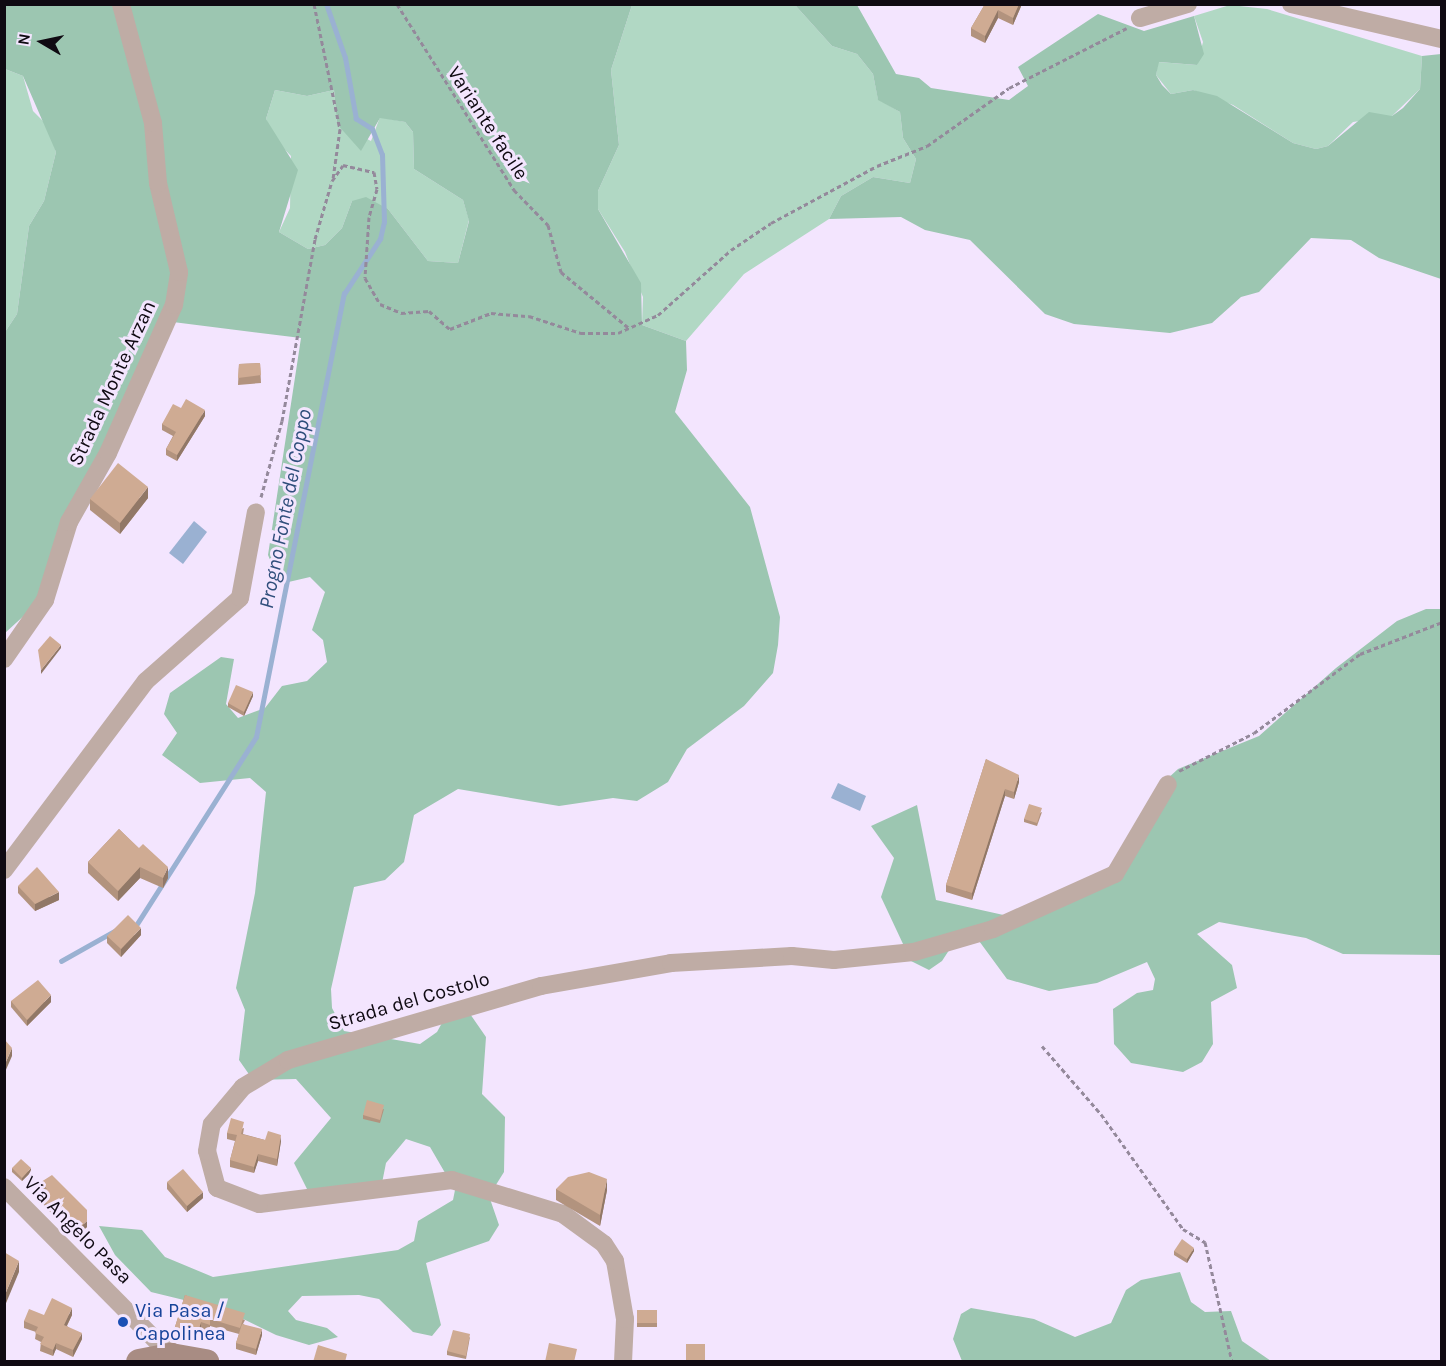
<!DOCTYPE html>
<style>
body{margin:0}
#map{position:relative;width:1446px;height:1366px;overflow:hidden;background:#f3e5fe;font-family:Karla,sans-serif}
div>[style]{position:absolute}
.green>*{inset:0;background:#b1d8c4}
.forest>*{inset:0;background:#9cc6b1}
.water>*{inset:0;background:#9ab1d2}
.stream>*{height:4.5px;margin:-2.25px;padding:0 2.25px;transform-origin:2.25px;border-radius:2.25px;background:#9ab1d2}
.path>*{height:3px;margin-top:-1.5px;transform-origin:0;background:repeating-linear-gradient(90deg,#94899b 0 4.5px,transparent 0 7.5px)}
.street>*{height:18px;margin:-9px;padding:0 9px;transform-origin:9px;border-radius:9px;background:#bfaca5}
.secondary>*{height:26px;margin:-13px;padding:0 13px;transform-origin:13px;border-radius:13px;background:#a88c83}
.wall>*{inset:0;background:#b2937e}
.shaded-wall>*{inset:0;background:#917867}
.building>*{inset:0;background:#cfab93}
.dots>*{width:16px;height:16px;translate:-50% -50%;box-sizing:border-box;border:3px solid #f3e5fe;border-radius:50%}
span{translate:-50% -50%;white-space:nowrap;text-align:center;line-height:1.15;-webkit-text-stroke:6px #f3e5fe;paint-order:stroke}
.street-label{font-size:20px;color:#0f0a12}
.transit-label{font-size:20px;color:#164399}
.left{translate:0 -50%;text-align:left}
.water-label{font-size:21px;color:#2f4e7b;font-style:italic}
.frame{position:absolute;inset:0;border:6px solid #0f0a12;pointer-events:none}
.north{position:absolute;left:12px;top:12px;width:60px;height:60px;-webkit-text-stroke:4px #f3e5fe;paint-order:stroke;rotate:279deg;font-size:16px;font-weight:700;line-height:24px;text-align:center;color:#0f0a12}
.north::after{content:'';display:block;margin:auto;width:21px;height:27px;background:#0f0a12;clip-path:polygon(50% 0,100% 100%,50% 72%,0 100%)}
</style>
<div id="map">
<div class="green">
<div style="clip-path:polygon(632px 5px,795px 5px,832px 46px,857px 54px,873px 74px,878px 99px,900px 112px,903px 138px,916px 159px,910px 183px,873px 177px,841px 196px,829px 219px,744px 274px,686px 341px,642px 325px,643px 297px,625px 252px,598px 209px,598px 191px,619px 145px,611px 70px)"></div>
<div style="clip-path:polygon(1230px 5px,1267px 9px,1422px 56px,1420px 89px,1392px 116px,1353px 122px,1328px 146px,1316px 149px,1293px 143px,1233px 105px,1193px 90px,1171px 94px,1156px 75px,1158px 62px,1197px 65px,1203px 42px,1194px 16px)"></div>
<div style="clip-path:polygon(5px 69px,23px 76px,33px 111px,48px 126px,56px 152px,44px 201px,29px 226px,17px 314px,5px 332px)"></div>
<div style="clip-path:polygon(275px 90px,307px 96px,334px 90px,337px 124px,371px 141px,380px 117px,405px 122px,413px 132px,414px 169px,463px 200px,469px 220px,458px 263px,428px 261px,388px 209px,352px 201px,342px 228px,325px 245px,308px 249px,279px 232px,290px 208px,291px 156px,272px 136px,266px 119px)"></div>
</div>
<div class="forest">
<div style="clip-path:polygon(evenodd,5px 5px,632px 5px,611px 70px,619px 145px,598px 191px,598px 209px,641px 283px,642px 325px,686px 341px,687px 370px,675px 412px,750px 507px,780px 617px,778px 645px,773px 673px,744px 706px,687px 749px,668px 782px,637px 801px,613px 798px,559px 806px,458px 789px,414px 815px,404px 862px,385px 880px,354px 887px,331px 989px,332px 1008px,344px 1031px,420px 1044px,437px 1032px,448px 1012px,468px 1011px,486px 1037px,482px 1094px,505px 1117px,504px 1172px,489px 1196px,499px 1225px,489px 1241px,426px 1263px,441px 1325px,432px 1336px,413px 1332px,379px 1299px,359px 1295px,302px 1296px,288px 1311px,296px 1320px,327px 1328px,338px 1337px,309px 1345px,276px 1335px,225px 1310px,151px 1292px,115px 1255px,99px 1226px,142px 1230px,165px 1257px,213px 1277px,398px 1250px,414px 1241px,418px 1221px,453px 1200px,455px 1190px,430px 1147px,406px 1139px,386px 1163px,382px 1183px,310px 1195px,294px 1163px,331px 1118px,296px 1079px,253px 1080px,239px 1060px,245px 1010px,236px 988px,255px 893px,266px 792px,250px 778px,200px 783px,162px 755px,177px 733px,164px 714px,170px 693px,221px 657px,234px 659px,226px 704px,238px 718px,265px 708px,282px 686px,307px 681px,327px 662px,323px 640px,312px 630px,325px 592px,310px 577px,280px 584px,268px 555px,301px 338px,165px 321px,39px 602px,5px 633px,5px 332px,17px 314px,29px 226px,44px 201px,56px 152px,23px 76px,5px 69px,5px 5px,275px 90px,307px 96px,334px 90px,337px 124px,361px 151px,380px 118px,405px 122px,413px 132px,414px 169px,463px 200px,469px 221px,458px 263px,428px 261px,388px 209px,366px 197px,352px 201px,342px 228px,325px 245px,308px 249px,279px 232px,298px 170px,266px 119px,275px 90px)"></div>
<div style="clip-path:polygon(795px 5px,857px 5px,896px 74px,919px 78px,931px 88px,1009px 100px,1028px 86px,1018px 67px,1098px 14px,1144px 31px,1194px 16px,1204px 54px,1197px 65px,1159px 62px,1156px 75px,1162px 85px,1171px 94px,1193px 90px,1217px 96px,1293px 143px,1316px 149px,1328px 146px,1369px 112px,1392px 116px,1403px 108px,1420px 89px,1422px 56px,1441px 54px,1441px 279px,1379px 258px,1351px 240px,1311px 238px,1259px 292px,1241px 297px,1212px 323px,1170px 333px,1074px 324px,1045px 314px,970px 240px,925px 230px,901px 217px,829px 219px,841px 196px,873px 177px,910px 183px,916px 159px,903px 138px,900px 112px,878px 100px,873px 74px,857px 54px,832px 46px)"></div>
<div style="clip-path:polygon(1426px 609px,1441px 609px,1441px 955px,1343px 954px,1306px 938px,1219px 922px,1197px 934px,1232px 965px,1237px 988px,1211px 1002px,1213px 1044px,1202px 1062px,1183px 1072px,1131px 1063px,1114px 1044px,1113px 1009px,1137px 993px,1153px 990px,1155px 979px,1147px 962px,1097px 983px,1049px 991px,1007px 979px,971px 930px,961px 932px,942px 961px,929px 970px,911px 961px,881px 897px,894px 858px,871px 826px,917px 805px,936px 900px,1008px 916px,1108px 872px,1165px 781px,1178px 769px,1259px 736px,1336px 668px,1397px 621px)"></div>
<div style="clip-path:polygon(1180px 1272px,1191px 1302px,1205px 1312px,1231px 1311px,1242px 1341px,1271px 1361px,962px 1361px,953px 1339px,961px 1314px,971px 1308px,1034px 1319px,1075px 1337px,1111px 1323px,1126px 1290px,1141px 1280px)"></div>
</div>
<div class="water">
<div style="clip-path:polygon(194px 521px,207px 532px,183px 564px,169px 553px)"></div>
<div style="clip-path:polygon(838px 783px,866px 796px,860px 811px,831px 798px)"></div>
</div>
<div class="stream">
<div style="left:135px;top:927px;width:225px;rotate:-57.5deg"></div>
<div style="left:256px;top:737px;width:452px;rotate:-78.8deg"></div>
<div style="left:344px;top:294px;width:66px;rotate:-56.8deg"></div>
<div style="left:380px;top:239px;width:17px;rotate:-77deg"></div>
<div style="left:384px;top:222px;width:67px;rotate:-91.7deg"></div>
<div style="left:382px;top:155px;width:28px;rotate:-111deg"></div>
<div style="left:372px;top:129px;width:19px;rotate:-148deg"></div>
<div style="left:356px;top:119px;width:62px;rotate:-100.2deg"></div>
<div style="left:345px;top:58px;width:57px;rotate:-109.4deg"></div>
<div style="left:61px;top:961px;width:65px;rotate:-29.3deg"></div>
</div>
<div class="path">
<div style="left:314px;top:4px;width:128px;rotate:78.3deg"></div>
<div style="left:340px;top:129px;width:50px;rotate:98deg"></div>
<div style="left:397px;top:4px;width:220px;rotate:57.8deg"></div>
<div style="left:514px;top:190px;width:49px;rotate:45.8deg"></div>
<div style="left:548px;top:225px;width:49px;rotate:74.5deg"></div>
<div style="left:561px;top:272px;width:88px;rotate:39.5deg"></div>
<div style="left:261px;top:497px;width:79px;rotate:-74.6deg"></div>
<div style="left:282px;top:421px;width:185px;rotate:-79.7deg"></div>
<div style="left:315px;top:239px;width:60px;rotate:-73.7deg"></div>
<div style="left:332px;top:181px;width:19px;rotate:-55deg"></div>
<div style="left:343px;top:165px;width:32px;rotate:13deg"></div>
<div style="left:374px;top:172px;width:17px;rotate:80deg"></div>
<div style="left:377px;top:189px;width:29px;rotate:106deg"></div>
<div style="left:369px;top:217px;width:61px;rotate:93.8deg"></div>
<div style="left:365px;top:278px;width:30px;rotate:60deg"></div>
<div style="left:380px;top:304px;width:23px;rotate:23deg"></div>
<div style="left:401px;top:313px;width:28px;rotate:-4deg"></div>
<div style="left:429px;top:311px;width:28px;rotate:41deg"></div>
<div style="left:450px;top:329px;width:44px;rotate:-21.3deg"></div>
<div style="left:491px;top:313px;width:38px;rotate:5deg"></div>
<div style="left:529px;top:316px;width:55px;rotate:18.1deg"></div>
<div style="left:581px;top:333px;width:37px"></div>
<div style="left:618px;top:333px;width:44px;rotate:-24.2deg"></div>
<div style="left:658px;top:315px;width:98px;rotate:-41.7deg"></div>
<div style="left:731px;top:250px;width:48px;rotate:-34deg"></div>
<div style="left:771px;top:223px;width:120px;rotate:-28.3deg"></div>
<div style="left:877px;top:166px;width:54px;rotate:-21.8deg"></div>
<div style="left:927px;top:146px;width:100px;rotate:-35.3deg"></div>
<div style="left:1009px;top:88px;width:132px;rotate:-27deg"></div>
<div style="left:1179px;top:771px;width:84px;rotate:-26.9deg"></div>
<div style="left:1254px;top:733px;width:132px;rotate:-36.7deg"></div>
<div style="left:1360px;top:654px;width:88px;rotate:-21.3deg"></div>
<div style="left:1042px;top:1046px;width:90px;rotate:49.1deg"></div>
<div style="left:1101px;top:1114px;width:141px;rotate:54.5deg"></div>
<div style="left:1183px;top:1229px;width:26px;rotate:31deg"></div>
<div style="left:1205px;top:1242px;width:123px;rotate:77.3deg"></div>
</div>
<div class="street">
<div style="left:1291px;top:4px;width:155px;rotate:13.1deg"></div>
<div style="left:1140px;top:18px;width:50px;rotate:-16.3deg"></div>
<div style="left:4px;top:659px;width:72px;rotate:-55.2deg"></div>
<div style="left:45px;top:600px;width:82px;rotate:-72.9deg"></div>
<div style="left:69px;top:522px;width:79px;rotate:-60.5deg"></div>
<div style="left:108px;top:453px;width:162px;rotate:-66deg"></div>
<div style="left:174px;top:305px;width:33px;rotate:-81deg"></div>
<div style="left:179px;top:272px;width:91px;rotate:-103.3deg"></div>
<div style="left:158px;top:183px;width:60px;rotate:-94.8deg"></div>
<div style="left:153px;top:123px;width:123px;rotate:-105.1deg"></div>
<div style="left:4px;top:870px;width:236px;rotate:-53.1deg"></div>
<div style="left:146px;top:681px;width:125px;rotate:-41.4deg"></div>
<div style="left:240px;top:598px;width:87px;rotate:-79.5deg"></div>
<div style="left:4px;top:1187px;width:238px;rotate:45.3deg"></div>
<div style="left:623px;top:1362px;width:43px;rotate:-87.3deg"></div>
<div style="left:625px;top:1319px;width:59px;rotate:-99.8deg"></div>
<div style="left:615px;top:1261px;width:20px;rotate:-123deg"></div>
<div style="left:604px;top:1244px;width:51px;rotate:-143.8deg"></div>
<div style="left:563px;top:1214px;width:116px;rotate:-163deg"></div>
<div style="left:452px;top:1180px;width:194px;rotate:172.9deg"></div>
<div style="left:259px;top:1204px;width:45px;rotate:-159.1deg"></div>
<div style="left:217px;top:1188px;width:38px;rotate:-105deg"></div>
<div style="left:207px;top:1151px;width:27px;rotate:-80deg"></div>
<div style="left:212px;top:1124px;width:48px;rotate:-50deg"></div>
<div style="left:243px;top:1087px;width:52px;rotate:-31deg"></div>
<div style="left:288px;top:1060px;width:264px;rotate:-16.3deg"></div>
<div style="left:541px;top:986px;width:132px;rotate:-10deg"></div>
<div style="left:671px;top:963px;width:121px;rotate:-3.3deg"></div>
<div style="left:792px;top:956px;width:42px;rotate:5.4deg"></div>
<div style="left:834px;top:960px;width:80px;rotate:-5.7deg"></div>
<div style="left:914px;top:952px;width:82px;rotate:-16.2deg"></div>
<div style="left:993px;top:929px;width:134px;rotate:-24.3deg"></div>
<div style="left:1115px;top:874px;width:104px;rotate:-59.5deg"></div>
</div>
<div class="secondary">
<div style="left:139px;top:1362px;width:33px;rotate:-11deg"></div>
<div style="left:171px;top:1356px;width:36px;rotate:10deg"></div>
</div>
<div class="wall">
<div style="clip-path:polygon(985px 4px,1022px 4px,1013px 25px,998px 18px,985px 43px,971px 36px,971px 28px)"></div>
<div style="clip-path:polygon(260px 363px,261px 383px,238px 385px,239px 364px)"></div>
<div style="clip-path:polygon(181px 408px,205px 416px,177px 461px,166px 455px,166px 449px,173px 436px,162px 430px,162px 424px)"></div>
<div style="clip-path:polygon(148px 498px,120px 534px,90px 510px,90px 499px)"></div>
<div style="clip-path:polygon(253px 696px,244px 716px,228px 707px,228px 703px)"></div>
<div style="clip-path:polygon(986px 759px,1019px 782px,1014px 799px,1005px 796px,972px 900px,946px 892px,946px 885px)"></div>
<div style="clip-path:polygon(1042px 812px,1037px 826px,1024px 822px,1024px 819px)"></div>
<div style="clip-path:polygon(119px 829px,168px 878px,163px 888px,140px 878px,118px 901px,88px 873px,88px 862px)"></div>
<div style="clip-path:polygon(18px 886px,59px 900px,35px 911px,18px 893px)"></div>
<div style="clip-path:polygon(141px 935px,121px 957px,107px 943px,107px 936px)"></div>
<div style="clip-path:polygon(11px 1001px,51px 1002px,27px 1026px,11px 1007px)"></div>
<div style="clip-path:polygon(384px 1109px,380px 1123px,363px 1119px,363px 1115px)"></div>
<div style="clip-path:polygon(244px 1128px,243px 1134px,265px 1140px,281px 1141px,277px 1166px,258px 1161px,254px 1173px,230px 1167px,230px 1160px,235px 1141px,227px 1139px,227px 1133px)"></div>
<div style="clip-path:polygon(12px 1168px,31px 1172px,22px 1181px,12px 1172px)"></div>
<div style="clip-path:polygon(41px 1182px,87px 1227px,74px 1238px,40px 1201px,40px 1196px,44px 1191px,41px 1188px)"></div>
<div style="clip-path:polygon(167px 1182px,203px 1198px,187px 1212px,167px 1189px)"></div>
<div style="clip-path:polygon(556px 1189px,607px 1190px,600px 1226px,556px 1200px)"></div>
<div style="clip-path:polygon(1174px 1251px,1194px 1251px,1187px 1263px,1174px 1255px)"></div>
<div style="clip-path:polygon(185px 1295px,245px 1320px,243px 1324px,262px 1335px,256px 1355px,236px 1349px,236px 1343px,239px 1334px,210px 1326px,210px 1332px,201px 1329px,197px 1343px,174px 1337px,174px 1330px)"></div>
<div style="clip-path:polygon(637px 1310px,657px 1310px,657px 1327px,637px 1327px)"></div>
<div style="clip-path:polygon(44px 1315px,72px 1315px,67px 1326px,82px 1339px,73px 1357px,56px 1349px,53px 1356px,40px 1351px,41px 1342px,35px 1339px,36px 1332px,24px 1328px,24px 1321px)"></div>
<div style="clip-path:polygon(470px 1337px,466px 1359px,447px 1355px,447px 1351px)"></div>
</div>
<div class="shaded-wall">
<div style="clip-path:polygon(1019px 4px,1022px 4px,1013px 25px,1013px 18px)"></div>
<div style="clip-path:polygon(998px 10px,998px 18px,985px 43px,985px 36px)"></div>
<div style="clip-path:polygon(205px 410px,205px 416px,177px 461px,177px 455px)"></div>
<div style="clip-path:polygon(148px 487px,148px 498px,120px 534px,120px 523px)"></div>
<div style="clip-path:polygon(61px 645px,61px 648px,41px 674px,41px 670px)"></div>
<div style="clip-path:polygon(253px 692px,253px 696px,244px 716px,244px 712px)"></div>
<div style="clip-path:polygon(1019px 775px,1019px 782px,1014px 799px,1014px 792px)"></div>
<div style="clip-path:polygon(1005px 789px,1005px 796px,972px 900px,972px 893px)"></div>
<div style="clip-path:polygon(140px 867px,140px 878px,118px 901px,118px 891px)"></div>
<div style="clip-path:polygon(168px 867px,168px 878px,163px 888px,163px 878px)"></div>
<div style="clip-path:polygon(59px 892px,59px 900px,35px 911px,35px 904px)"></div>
<div style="clip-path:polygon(141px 928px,141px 935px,121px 957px,121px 949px)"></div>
<div style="clip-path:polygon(51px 995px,51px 1002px,27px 1026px,27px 1020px)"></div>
<div style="clip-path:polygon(12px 1048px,12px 1056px,5px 1072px,5px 1064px)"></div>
<div style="clip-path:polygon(281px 1135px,281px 1141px,277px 1166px,277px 1159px)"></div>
<div style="clip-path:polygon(258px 1154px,258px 1161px,254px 1173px,254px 1167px)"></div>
<div style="clip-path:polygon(31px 1168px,31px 1172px,22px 1181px,22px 1178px)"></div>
<div style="clip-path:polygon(607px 1179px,607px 1190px,600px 1226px,600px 1215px)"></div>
<div style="clip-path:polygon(203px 1192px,203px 1198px,187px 1212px,187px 1206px)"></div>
<div style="clip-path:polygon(87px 1221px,87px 1227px,74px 1238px,74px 1233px)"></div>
<div style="clip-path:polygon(1194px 1248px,1194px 1251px,1187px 1263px,1187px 1259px)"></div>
<div style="clip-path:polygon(19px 1261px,19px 1272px,4px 1308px,4px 1297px)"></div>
<div style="clip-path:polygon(72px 1308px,72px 1315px,64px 1331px,64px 1325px)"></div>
<div style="clip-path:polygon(201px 1322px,201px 1329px,197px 1343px,197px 1336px)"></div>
<div style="clip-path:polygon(262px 1329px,262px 1335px,256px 1355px,256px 1349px)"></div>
<div style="clip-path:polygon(82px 1333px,82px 1339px,73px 1357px,73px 1350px)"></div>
<div style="clip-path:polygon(56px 1343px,56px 1349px,53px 1356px,53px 1350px)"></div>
</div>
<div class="building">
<div style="clip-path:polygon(985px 4px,1019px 4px,1013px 18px,998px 10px,985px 36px,971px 28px)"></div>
<div style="clip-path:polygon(260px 363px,261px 375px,238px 378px,239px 364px)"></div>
<div style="clip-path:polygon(186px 399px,205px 410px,177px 455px,166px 449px,176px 432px,162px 424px,173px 404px,181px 408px)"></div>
<div style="clip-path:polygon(118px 463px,148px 487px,120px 523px,90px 499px)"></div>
<div style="clip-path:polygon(50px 636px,61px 645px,41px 670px,38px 650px)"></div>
<div style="clip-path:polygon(236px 685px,253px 692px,244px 712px,228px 703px)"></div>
<div style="clip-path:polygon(986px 759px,1019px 775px,1014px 792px,1005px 789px,972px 893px,946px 885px)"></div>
<div style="clip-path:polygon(1029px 804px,1042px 808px,1037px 823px,1024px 819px)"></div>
<div style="clip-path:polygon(119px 829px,139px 848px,143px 844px,168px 867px,163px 878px,140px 867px,118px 891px,88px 862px)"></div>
<div style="clip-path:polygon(37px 867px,59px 892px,35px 904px,18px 886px)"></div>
<div style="clip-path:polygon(128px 915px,141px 928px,121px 949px,107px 936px)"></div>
<div style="clip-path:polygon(38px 980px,51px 995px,27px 1020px,11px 1001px)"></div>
<div style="clip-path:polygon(4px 1039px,12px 1048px,5px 1064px,4px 1064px)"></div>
<div style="clip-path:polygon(367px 1100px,384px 1105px,380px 1120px,363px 1115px)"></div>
<div style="clip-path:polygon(231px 1118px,244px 1122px,241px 1134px,265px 1140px,268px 1131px,281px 1135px,277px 1159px,258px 1154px,254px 1167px,230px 1160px,237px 1135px,227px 1133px)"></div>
<div style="clip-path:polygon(21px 1159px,31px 1168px,22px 1178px,12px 1168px)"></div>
<div style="clip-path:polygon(183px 1169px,203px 1192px,187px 1206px,167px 1182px)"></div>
<div style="clip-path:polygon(589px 1172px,607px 1179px,600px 1215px,556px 1189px,568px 1177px)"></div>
<div style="clip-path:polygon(52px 1175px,87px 1210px,87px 1221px,74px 1233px,40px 1196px,47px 1188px,41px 1182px)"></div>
<div style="clip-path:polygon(1182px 1239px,1194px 1248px,1187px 1259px,1174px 1251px)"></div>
<div style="clip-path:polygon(4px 1252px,19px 1261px,4px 1297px)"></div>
<div style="clip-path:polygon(185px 1295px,245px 1313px,240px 1328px,210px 1319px,210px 1325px,201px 1322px,197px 1336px,174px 1330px)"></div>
<div style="clip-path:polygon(52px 1298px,72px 1308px,64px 1325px,82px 1333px,73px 1350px,56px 1343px,53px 1350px,40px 1344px,44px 1337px,35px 1333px,38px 1327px,24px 1321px,29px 1309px,44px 1315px)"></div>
<div style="clip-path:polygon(637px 1310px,657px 1310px,657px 1323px,637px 1323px)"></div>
<div style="clip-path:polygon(242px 1324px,262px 1329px,256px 1349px,236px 1343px)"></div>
<div style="clip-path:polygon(453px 1330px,470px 1334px,466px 1356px,447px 1351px)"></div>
<div style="clip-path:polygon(549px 1343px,577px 1349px,574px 1362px,545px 1362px)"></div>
<div style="clip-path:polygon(686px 1344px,705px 1344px,705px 1362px,686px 1362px)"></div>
<div style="clip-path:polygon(318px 1345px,347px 1354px,345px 1362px,313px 1362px)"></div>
</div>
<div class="dots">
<div style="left:123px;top:1322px;background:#1a4fb4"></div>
</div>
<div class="street-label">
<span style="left:488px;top:123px;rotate:57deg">Variante facile</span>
<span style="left:112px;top:383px;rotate:-65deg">Strada Monte Arzan</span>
<span style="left:409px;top:1001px;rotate:-16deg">Strada del Costolo</span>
<span style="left:78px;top:1230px;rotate:45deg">Via Angelo Pasa</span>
</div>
<div class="transit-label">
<span class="left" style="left:135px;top:1322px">Via Pasa /<br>Capolinea</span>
</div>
<div class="water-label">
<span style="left:285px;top:509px;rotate:-79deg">Progno Fonte del Coppo</span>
</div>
<div class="frame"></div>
<div class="north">N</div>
</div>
